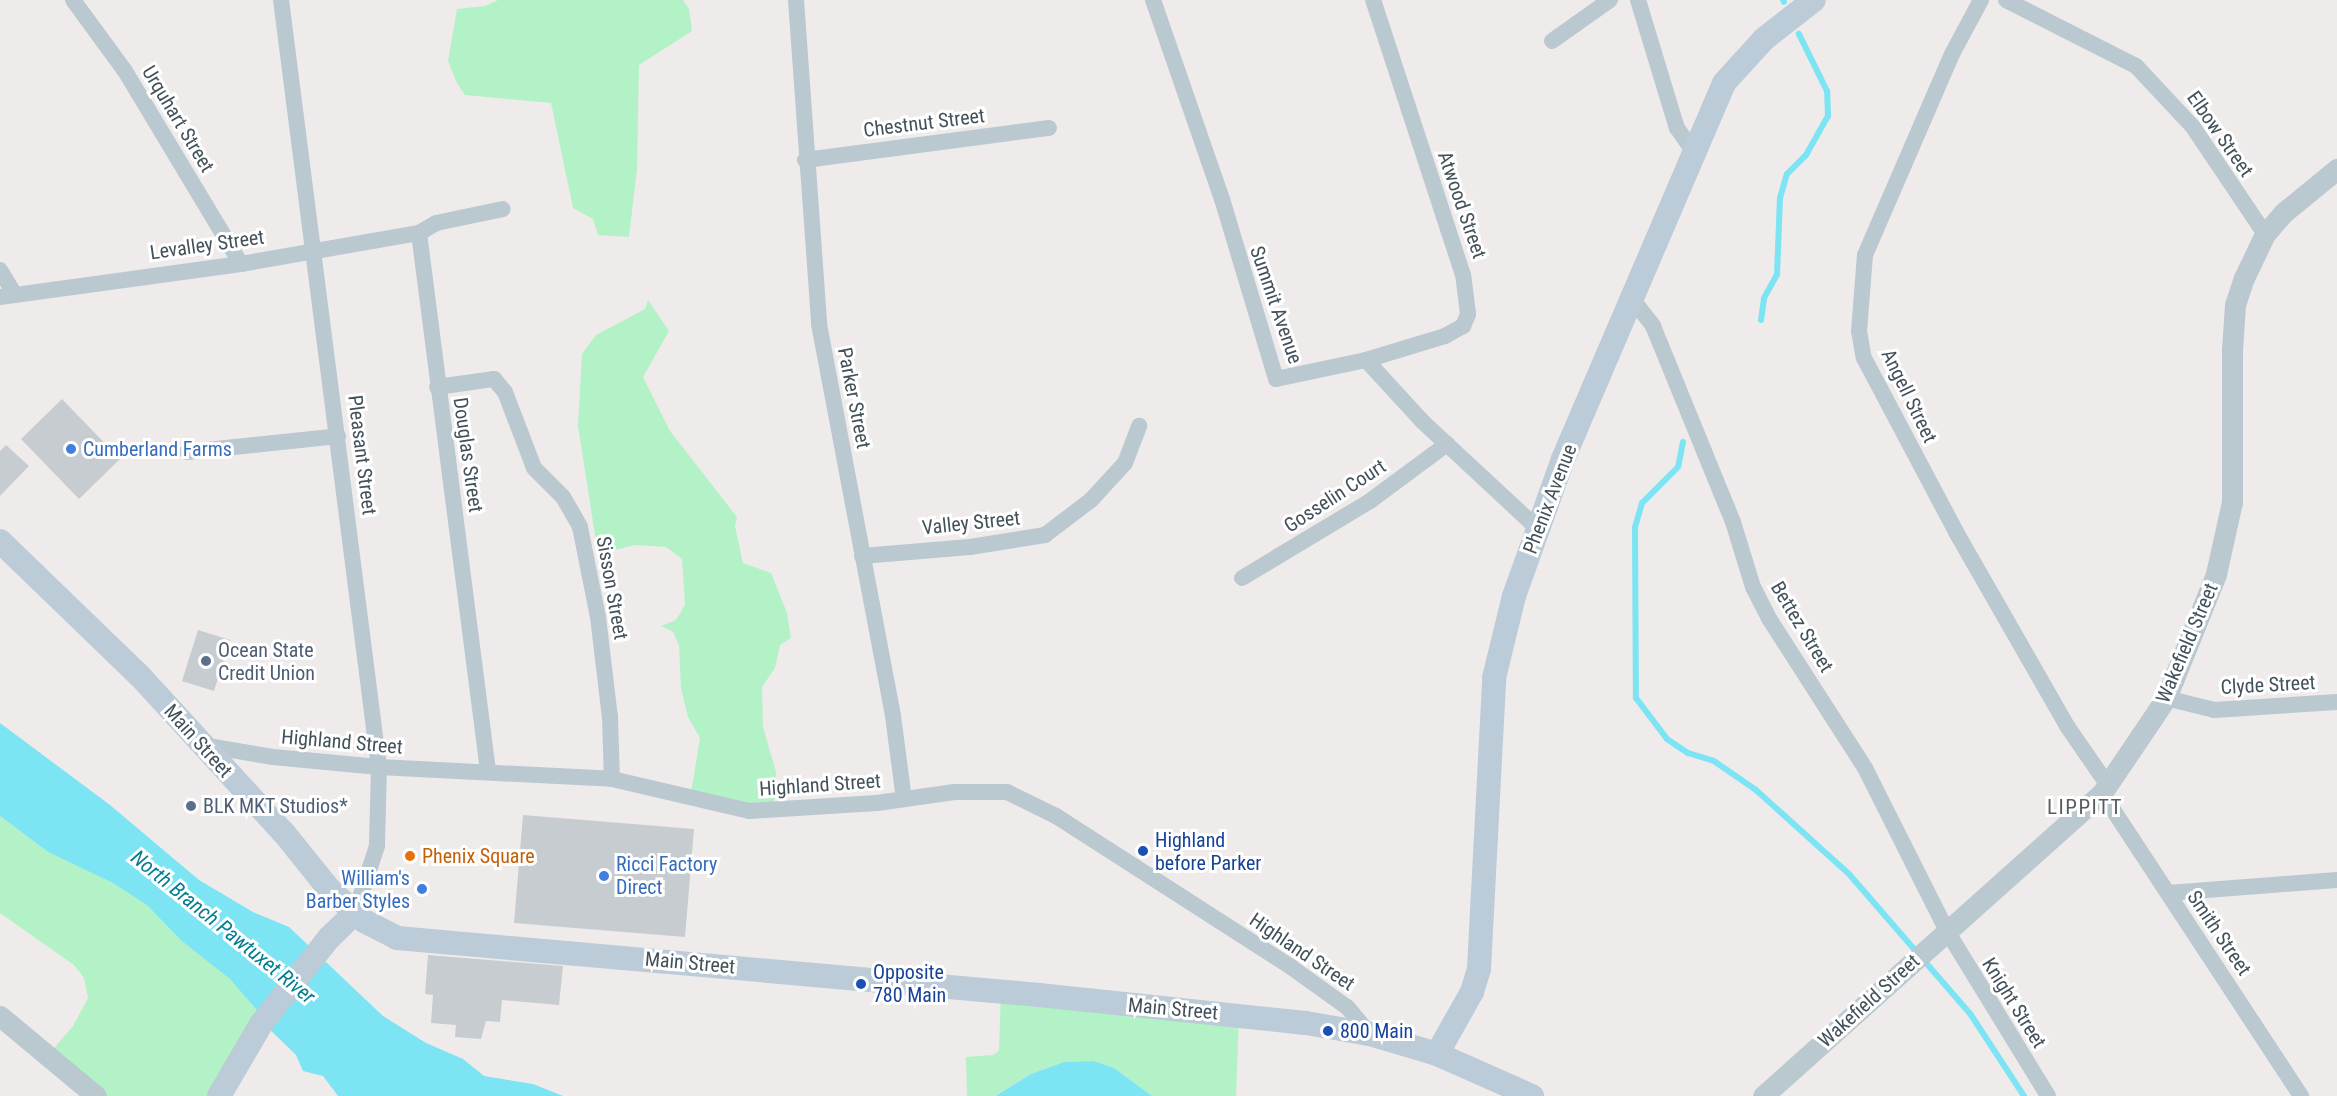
<!DOCTYPE html>
<style>
body{margin:0}
#map{position:relative;width:2337px;height:1096px;overflow:hidden;background:#efebeb;font-family:"Roboto Condensed",sans-serif}
div>[style]{position:absolute}
.green>*{inset:0;background:#b3f2c7}
.water>*{inset:0;background:#7ce4f3}
.stream>*{height:6px;margin:-3px;padding:0 3px;transform-origin:3px;border-radius:3px;background:#7ce4f3}
.building>*{inset:0;background:#c7ccd1}
.minor>*{height:16px;margin:-8px;padding:0 8px;transform-origin:8px;border-radius:8px;background:#bac8d0}
.tertiary>*{height:21px;margin:-10.5px;padding:0 10.5px;transform-origin:10.5px;border-radius:10.5px;background:#bac8d0}
.secondary>*{height:24px;margin:-12px;padding:0 12px;transform-origin:12px;border-radius:12px;background:#bbcbd7}
.dots>*{width:16px;height:16px;translate:-50% -50%;box-sizing:border-box;border:3px solid #fff;border-radius:50%}
span{translate:-50% -50%;white-space:nowrap;text-align:center;line-height:1.15;-webkit-text-stroke:6px #fff;paint-order:stroke}
.street-label{font-size:20px;color:#42515a}
.shop-label{font-size:20px;color:#366cbe}
.left{translate:0 -50%;text-align:left}
.right{translate:-100% -50%;text-align:right}
.service-label{font-size:20px;color:#4e5e75}
.transit-label{font-size:20px;color:#164399}
.food-label{font-size:20px;color:#c56008}
.neighbourhood-label{font-size:21px;color:#585d61;letter-spacing:1.5px}
.water-label{font-size:21px;color:#037e8f;font-style:italic}
</style>
<div id="map">
<div class="green">
<div style="clip-path:polygon(498px 0,683px 0,689px 9px,692px 31px,639px 65px,637px 169px,629px 237px,598px 235px,593px 219px,573px 208px,551px 103px,465px 95px,457px 83px,448px 61px,457px 9px,485px 6px)"></div>
<div style="clip-path:polygon(648px 300px,669px 331px,643px 377px,670px 431px,737px 517px,735px 526px,743px 563px,771px 573px,787px 613px,791px 638px,780px 645px,775px 668px,762px 687px,763px 727px,776px 772px,774px 808px,691px 793px,700px 738px,688px 717px,681px 689px,679px 645px,673px 632px,661px 626px,676px 620px,685px 605px,682px 559px,666px 547px,635px 545px,598px 554px,578px 426px,582px 354px,596px 335px,645px 309px)"></div>
<div style="clip-path:polygon(0 816px,48px 852px,114px 883px,194px 935px,262px 1016px,219px 1096px,100px 1096px,49px 1054px,73px 1026px,88px 998px,84px 978px,74px 965px,0 913px)"></div>
<div style="clip-path:polygon(1001px 991px,1239px 1015px,1236px 1096px,1152px 1096px,1114px 1068px,1094px 1061px,1064px 1062px,1031px 1074px,994px 1096px,967px 1096px,966px 1057px,993px 1055px,999px 1051px)"></div>
</div>
<div class="water">
<div style="clip-path:polygon(0 723px,110px 805px,199px 880px,253px 912px,289px 927px,383px 1016px,426px 1043px,463px 1059px,484px 1076px,533px 1084px,563px 1096px,338px 1096px,323px 1076px,303px 1071px,296px 1055px,263px 1023px,262px 1016px,230px 979px,182px 941px,147px 905px,113px 883px,48px 852px,0 816px)"></div>
<div style="clip-path:polygon(1094px 1061px,1114px 1068px,1152px 1096px,995px 1096px,1031px 1074px,1064px 1062px)"></div>
</div>
<div class="stream">
<div style="left:1783px;top:0;width:2px;rotate:63deg"></div>
<div style="left:1761px;top:320px;width:22px;rotate:-82deg"></div>
<div style="left:1764px;top:298px;width:26px;rotate:-61deg"></div>
<div style="left:1777px;top:275px;width:77px;rotate:-87.8deg"></div>
<div style="left:1780px;top:198px;width:25px;rotate:-74deg"></div>
<div style="left:1787px;top:174px;width:27px;rotate:-45deg"></div>
<div style="left:1806px;top:155px;width:45px;rotate:-60.6deg"></div>
<div style="left:1828px;top:116px;width:25px;rotate:-92deg"></div>
<div style="left:1827px;top:91px;width:64px;rotate:-116.2deg"></div>
<div style="left:1683px;top:442px;width:25px;rotate:101deg"></div>
<div style="left:1678px;top:467px;width:51px;rotate:135deg"></div>
<div style="left:1642px;top:503px;width:25px;rotate:106deg"></div>
<div style="left:1635px;top:527px;width:171px;rotate:89.7deg"></div>
<div style="left:1636px;top:698px;width:51px;rotate:52.9deg"></div>
<div style="left:1667px;top:739px;width:25px;rotate:34deg"></div>
<div style="left:1688px;top:753px;width:27px;rotate:17deg"></div>
<div style="left:1714px;top:761px;width:51px;rotate:34.6deg"></div>
<div style="left:1756px;top:790px;width:125px;rotate:42.1deg"></div>
<div style="left:1849px;top:874px;width:186px;rotate:49.1deg"></div>
<div style="left:1971px;top:1015px;width:97px;rotate:56.8deg"></div>
</div>
<div class="building">
<div style="clip-path:polygon(62px 399px,120px 459px,79px 499px,21px 439px)"></div>
<div style="clip-path:polygon(6px 445px,29px 466px,0 496px,0 451px)"></div>
<div style="clip-path:polygon(198px 630px,230px 640px,214px 691px,182px 681px)"></div>
<div style="clip-path:polygon(523px 815px,694px 829px,685px 937px,514px 923px)"></div>
<div style="clip-path:polygon(428px 955px,563px 966px,559px 1005px,502px 1000px,500px 1022px,486px 1021px,481px 1039px,455px 1037px,456px 1025px,431px 1023px,433px 995px,425px 994px)"></div>
</div>
<div class="minor">
<div style="left:73px;top:0;width:88px;rotate:53.8deg"></div>
<div style="left:125px;top:71px;width:225px;rotate:59deg"></div>
<div style="left:281px;top:0;width:773px;rotate:82.72deg"></div>
<div style="left:379px;top:767px;width:79px;rotate:91.5deg"></div>
<div style="left:377px;top:846px;width:71px;rotate:108.2deg"></div>
<div style="left:796px;top:0;width:325px;rotate:85.9deg"></div>
<div style="left:819px;top:324px;width:399px;rotate:79.3deg"></div>
<div style="left:893px;top:716px;width:84px;rotate:82.5deg"></div>
<div style="left:1153px;top:0;width:211px;rotate:70.9deg"></div>
<div style="left:1222px;top:199px;width:188px;rotate:73.3deg"></div>
<div style="left:1276px;top:379px;width:92px;rotate:-11.9deg"></div>
<div style="left:1366px;top:360px;width:84px;rotate:47.4deg"></div>
<div style="left:1423px;top:422px;width:157px;rotate:42.9deg"></div>
<div style="left:1638px;top:0;width:134px;rotate:73.1deg"></div>
<div style="left:1677px;top:128px;width:28px;rotate:55deg"></div>
<div style="left:1981px;top:0;width:61px;rotate:118.2deg"></div>
<div style="left:1952px;top:54px;width:219px;rotate:113.4deg"></div>
<div style="left:1865px;top:255px;width:76px;rotate:94.5deg"></div>
<div style="left:1859px;top:331px;width:27px;rotate:80deg"></div>
<div style="left:1864px;top:358px;width:197px;rotate:62.1deg"></div>
<div style="left:1956px;top:532px;width:224px;rotate:60.2deg"></div>
<div style="left:2067px;top:726px;width:70px;rotate:55.4deg"></div>
<div style="left:2006px;top:0;width:146px;rotate:26.9deg"></div>
<div style="left:2136px;top:66px;width:83px;rotate:46.9deg"></div>
<div style="left:2193px;top:127px;width:129px;rotate:56.1deg"></div>
<div style="left:1552px;top:41px;width:71px;rotate:-35.3deg"></div>
<div style="left:805px;top:160px;width:246px;rotate:-7.5deg"></div>
<div style="left:419px;top:233px;width:542px;rotate:82.69deg"></div>
<div style="left:0;top:270px;width:29px;rotate:59deg"></div>
<div style="left:0;top:297px;width:243px;rotate:-7.8deg"></div>
<div style="left:241px;top:264px;width:181px;rotate:-9.9deg"></div>
<div style="left:419px;top:233px;width:20px;rotate:-30deg"></div>
<div style="left:436px;top:223px;width:68px;rotate:-11.8deg"></div>
<div style="left:1633px;top:300px;width:33px;rotate:52deg"></div>
<div style="left:1653px;top:326px;width:212px;rotate:67.8deg"></div>
<div style="left:1733px;top:522px;width:68px;rotate:72.9deg"></div>
<div style="left:1753px;top:587px;width:37px;rotate:63deg"></div>
<div style="left:1770px;top:620px;width:176px;rotate:57.3deg"></div>
<div style="left:1865px;top:768px;width:182px;rotate:63.3deg"></div>
<div style="left:1947px;top:931px;width:193px;rotate:58.5deg"></div>
<div style="left:1366px;top:360px;width:83px;rotate:-16.9deg"></div>
<div style="left:1445px;top:336px;width:21px;rotate:-29deg"></div>
<div style="left:1463px;top:326px;width:13px;rotate:-67deg"></div>
<div style="left:1468px;top:314px;width:39px;rotate:-97deg"></div>
<div style="left:1463px;top:275px;width:289px;rotate:-108.1deg"></div>
<div style="left:437px;top:387px;width:58px;rotate:-8deg"></div>
<div style="left:494px;top:379px;width:17px;rotate:50deg"></div>
<div style="left:505px;top:392px;width:81px;rotate:69.1deg"></div>
<div style="left:534px;top:468px;width:41px;rotate:45deg"></div>
<div style="left:563px;top:497px;width:34px;rotate:60deg"></div>
<div style="left:580px;top:527px;width:92px;rotate:78.7deg"></div>
<div style="left:598px;top:617px;width:101px;rotate:83.2deg"></div>
<div style="left:610px;top:717px;width:62px;rotate:88.2deg"></div>
<div style="left:187px;top:452px;width:152px;rotate:-6deg"></div>
<div style="left:862px;top:556px;width:108px;rotate:-4.8deg"></div>
<div style="left:970px;top:547px;width:76px;rotate:-9.1deg"></div>
<div style="left:1045px;top:535px;width:58px;rotate:-37.3deg"></div>
<div style="left:1091px;top:500px;width:50px;rotate:-47.4deg"></div>
<div style="left:1125px;top:463px;width:40px;rotate:-69deg"></div>
<div style="left:1242px;top:578px;width:149px;rotate:-31deg"></div>
<div style="left:1370px;top:501px;width:96px;rotate:-36.5deg"></div>
<div style="left:2166px;top:698px;width:49px;rotate:14deg"></div>
<div style="left:2214px;top:710px;width:123px;rotate:-3.7deg"></div>
<div style="left:202px;top:745px;width:72px;rotate:9.6deg"></div>
<div style="left:273px;top:757px;width:106px;rotate:5.4deg"></div>
<div style="left:379px;top:767px;width:233px;rotate:2.9deg"></div>
<div style="left:612px;top:779px;width:141px;rotate:13.1deg"></div>
<div style="left:749px;top:811px;width:128px;rotate:-3.6deg"></div>
<div style="left:877px;top:803px;width:78px;rotate:-8.1deg"></div>
<div style="left:954px;top:792px;width:53px"></div>
<div style="left:1007px;top:792px;width:55px;rotate:26.1deg"></div>
<div style="left:1056px;top:816px;width:279px;rotate:32.7deg"></div>
<div style="left:1291px;top:967px;width:70px;rotate:35.7deg"></div>
<div style="left:1348px;top:1008px;width:34px;rotate:50deg"></div>
<div style="left:2102px;top:793px;width:363px;rotate:56.7deg"></div>
<div style="left:2168px;top:893px;width:169px;rotate:-4.4deg"></div>
</div>
<div class="tertiary">
<div style="left:0;top:1016px;width:125px;rotate:39.8deg"></div>
<div style="left:1763px;top:1096px;width:455px;rotate:-41.8deg"></div>
<div style="left:2102px;top:793px;width:115px;rotate:-56deg"></div>
<div style="left:2166px;top:698px;width:134px;rotate:-68deg"></div>
<div style="left:2216px;top:574px;width:74px;rotate:-77.5deg"></div>
<div style="left:2232px;top:502px;width:152px;rotate:-90deg"></div>
<div style="left:2232px;top:350px;width:45px;rotate:-86.2deg"></div>
<div style="left:2235px;top:305px;width:28px;rotate:-72deg"></div>
<div style="left:2244px;top:278px;width:49px;rotate:-64.5deg"></div>
<div style="left:2265px;top:234px;width:28px;rotate:-49deg"></div>
<div style="left:2283px;top:213px;width:70px;rotate:-39.2deg"></div>
</div>
<div class="secondary">
<div style="left:0;top:541px;width:193px;rotate:44deg"></div>
<div style="left:139px;top:675px;width:214px;rotate:47.5deg"></div>
<div style="left:284px;top:833px;width:72px;rotate:51.2deg"></div>
<div style="left:329px;top:889px;width:47px;rotate:42.4deg"></div>
<div style="left:364px;top:921px;width:37px;rotate:27deg"></div>
<div style="left:397px;top:938px;width:645px;rotate:5.07deg"></div>
<div style="left:1039px;top:995px;width:268px;rotate:6deg"></div>
<div style="left:1306px;top:1023px;width:65px;rotate:9.8deg"></div>
<div style="left:1370px;top:1034px;width:70px;rotate:16.6deg"></div>
<div style="left:1437px;top:1054px;width:104px;rotate:23.9deg"></div>
<div style="left:1437px;top:1054px;width:71px;rotate:-60.6deg"></div>
<div style="left:1472px;top:992px;width:24px;rotate:-73deg"></div>
<div style="left:1479px;top:969px;width:291px;rotate:-87deg"></div>
<div style="left:1494px;top:678px;width:84px;rotate:-76.3deg"></div>
<div style="left:1514px;top:596px;width:145px;rotate:-70.3deg"></div>
<div style="left:1563px;top:459px;width:409px;rotate:-66.8deg"></div>
<div style="left:1724px;top:83px;width:59px;rotate:-47.7deg"></div>
<div style="left:1764px;top:39px;width:63px;rotate:-38deg"></div>
<div style="left:219px;top:1096px;width:83px;rotate:-59.7deg"></div>
<div style="left:261px;top:1024px;width:110px;rotate:-51.7deg"></div>
<div style="left:329px;top:938px;width:36px;rotate:-44deg"></div>
</div>
<div class="dots">
<div style="left:71px;top:449px;background:#3f7fe0"></div>
<div style="left:206px;top:661px;background:#5c6f8a"></div>
<div style="left:191px;top:806px;background:#5c6f8a"></div>
<div style="left:1143px;top:851px;background:#1a4fb4"></div>
<div style="left:410px;top:856px;background:#e8710a"></div>
<div style="left:604px;top:876px;background:#3f7fe0"></div>
<div style="left:422px;top:889px;background:#3f7fe0"></div>
<div style="left:861px;top:984px;background:#1a4fb4"></div>
<div style="left:1328px;top:1031px;background:#1a4fb4"></div>
</div>
<div class="street-label">
<span style="left:178px;top:119px;rotate:59deg">Urquhart Street</span>
<span style="left:924px;top:123px;rotate:-7deg">Chestnut Street</span>
<span style="left:2220px;top:134px;rotate:55deg">Elbow Street</span>
<span style="left:1462px;top:205px;rotate:71deg">Atwood Street</span>
<span style="left:207px;top:245px;rotate:-8deg">Levalley Street</span>
<span style="left:1276px;top:305px;rotate:71deg">Summit Avenue</span>
<span style="left:1909px;top:396px;rotate:64deg">Angell Street</span>
<span style="left:854px;top:398px;rotate:79deg">Parker Street</span>
<span style="left:362px;top:455px;rotate:83deg">Pleasant Street</span>
<span style="left:468px;top:455px;rotate:82deg">Douglas Street</span>
<span style="left:1335px;top:496px;rotate:-33deg">Gosselin Court</span>
<span style="left:1550px;top:499px;rotate:-69deg">Phenix Avenue</span>
<span style="left:971px;top:523px;rotate:-6deg">Valley Street</span>
<span style="left:612px;top:588px;rotate:80deg">Sisson Street</span>
<span style="left:1802px;top:627px;rotate:59deg">Bettez Street</span>
<span style="left:2187px;top:643px;rotate:-67deg">Wakefield Street</span>
<span style="left:2268px;top:685px;rotate:-3deg">Clyde Street</span>
<span style="left:198px;top:741px;rotate:48deg">Main Street</span>
<span style="left:342px;top:742px;rotate:5deg">Highland Street</span>
<span style="left:820px;top:785px;rotate:-4deg">Highland Street</span>
<span style="left:2219px;top:933px;rotate:56deg">Smith Street</span>
<span style="left:1302px;top:952px;rotate:34deg">Highland Street</span>
<span style="left:690px;top:963px;rotate:5deg">Main Street</span>
<span style="left:1869px;top:1001px;rotate:-42deg">Wakefield Street</span>
<span style="left:2014px;top:1003px;rotate:58deg">Knight Street</span>
<span style="left:1173px;top:1009px;rotate:5deg">Main Street</span>
</div>
<div class="shop-label">
<span class="left" style="left:83px;top:449px">Cumberland Farms</span>
<span class="left" style="left:616px;top:876px">Ricci Factory<br>Direct</span>
<span class="right" style="left:410px;top:890px">William's<br>Barber Styles</span>
</div>
<div class="service-label">
<span class="left" style="left:218px;top:662px">Ocean State<br>Credit Union</span>
<span class="left" style="left:203px;top:806px">BLK MKT Studios*</span>
</div>
<div class="transit-label">
<span class="left" style="left:1155px;top:852px">Highland<br>before Parker</span>
<span class="left" style="left:873px;top:984px">Opposite<br>780 Main</span>
<span class="left" style="left:1340px;top:1031px">800 Main</span>
</div>
<div class="food-label">
<span class="left" style="left:422px;top:856px">Phenix Square</span>
</div>
<div class="neighbourhood-label">
<span style="left:2085px;top:807px">LIPPITT</span>
</div>
<div class="water-label">
<span style="left:223px;top:927px;rotate:39deg">North Branch Pawtuxet River</span>
</div>
</div>
